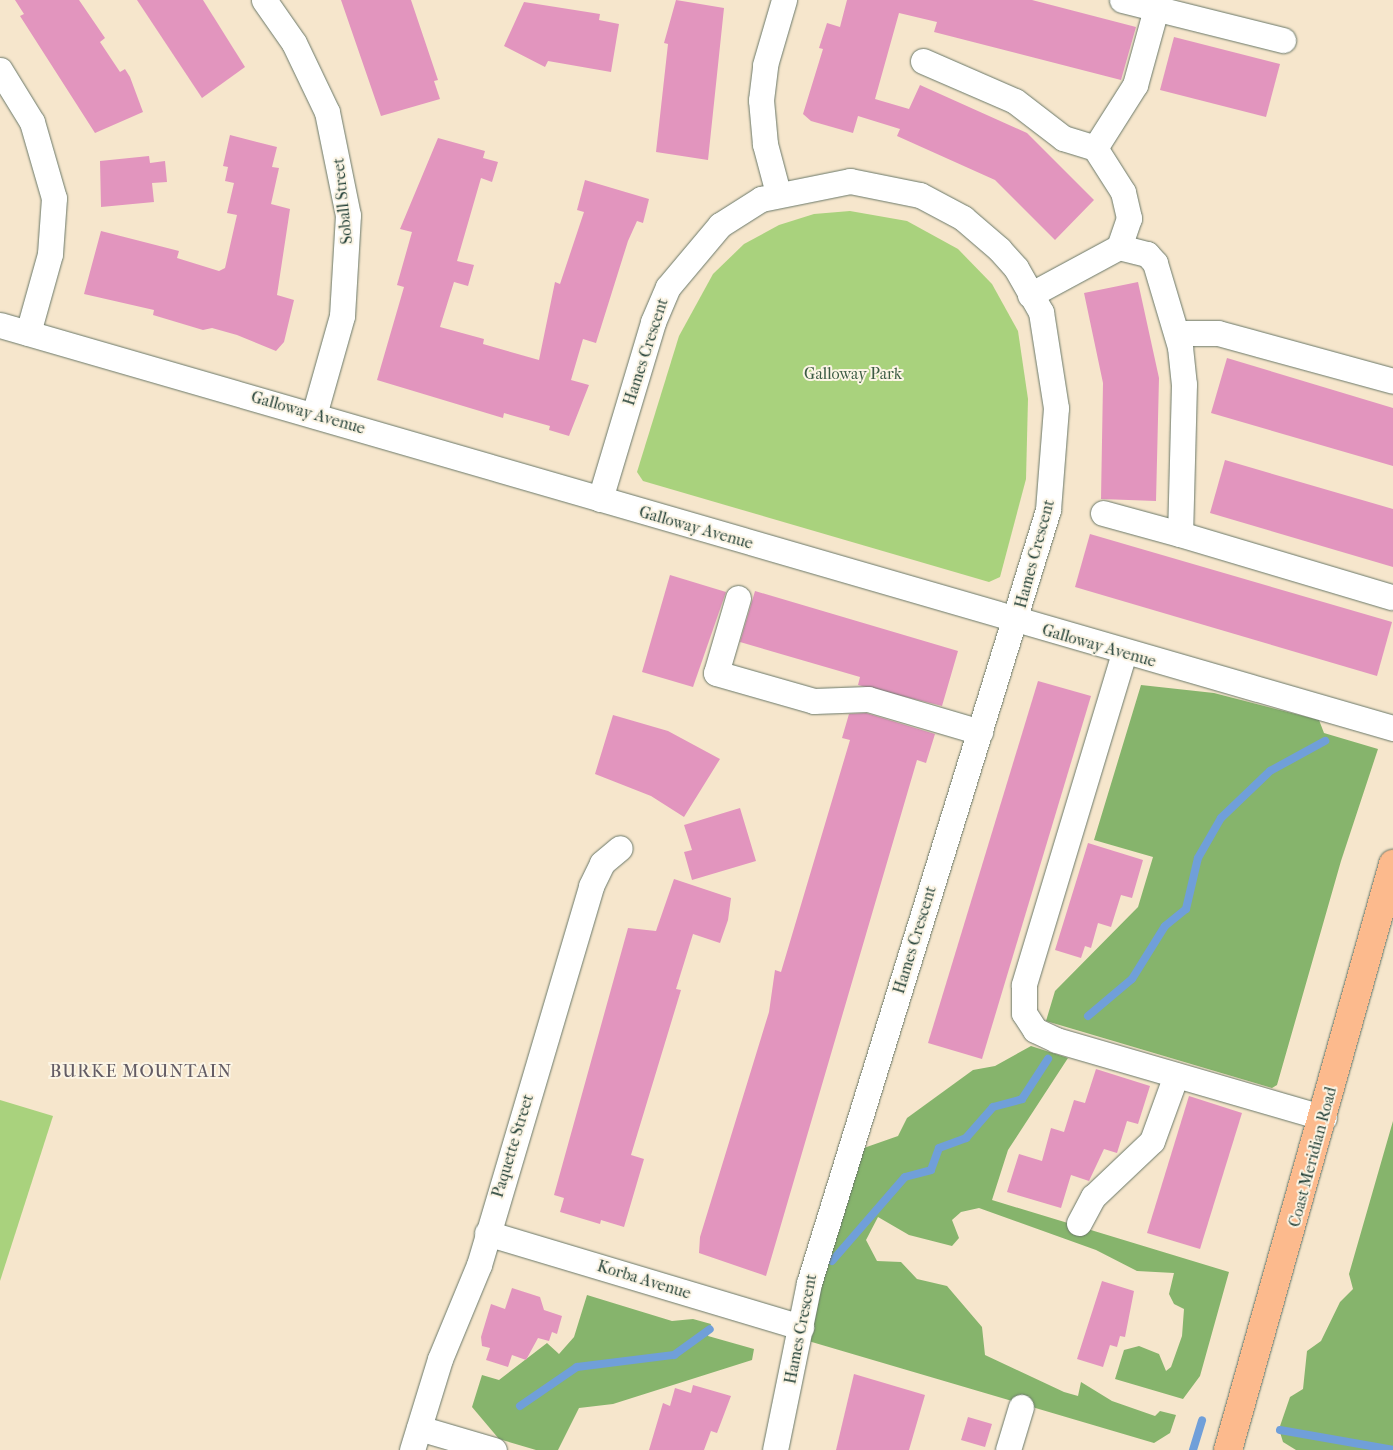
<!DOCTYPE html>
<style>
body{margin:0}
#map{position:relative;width:1393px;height:1450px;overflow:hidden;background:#f6e6cc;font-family:"IM FELL French Canon",serif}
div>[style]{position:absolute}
.green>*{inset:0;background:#a9d27d}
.forest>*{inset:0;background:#86b46c}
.stream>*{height:8px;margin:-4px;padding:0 4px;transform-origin:4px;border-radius:4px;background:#709fd9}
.building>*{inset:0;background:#e295be}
.roads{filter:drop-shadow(0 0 1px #6a7869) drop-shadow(0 0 1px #6a7869)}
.minor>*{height:25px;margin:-12.5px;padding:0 12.5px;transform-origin:12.5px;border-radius:12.5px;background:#fff}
.major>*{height:28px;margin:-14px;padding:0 14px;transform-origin:14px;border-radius:14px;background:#fcba8d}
span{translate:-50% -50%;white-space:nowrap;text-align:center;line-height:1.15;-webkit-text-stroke:4px #fcf5e5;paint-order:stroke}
.street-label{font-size:16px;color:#1f3d34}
.park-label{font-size:16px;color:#3b5b43}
.neighbourhood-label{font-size:18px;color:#635c64;letter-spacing:1px}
</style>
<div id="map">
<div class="green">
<div style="clip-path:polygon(850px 211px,907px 221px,958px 249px,992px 284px,1018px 331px,1028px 399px,1026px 479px,1000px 577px,989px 582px,643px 481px,637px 472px,679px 336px,713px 274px,744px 244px,779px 225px,814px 214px)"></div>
<div style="clip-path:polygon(0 1100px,53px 1116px,0 1281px)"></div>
</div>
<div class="forest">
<div style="clip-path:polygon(1141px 685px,1214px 693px,1319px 720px,1324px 733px,1378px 749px,1341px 861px,1277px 1085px,1272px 1088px,1046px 1021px,1055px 991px,1138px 907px,1153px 857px,1094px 840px)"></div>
<div style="clip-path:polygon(1031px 1046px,1068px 1058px,1008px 1150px,992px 1200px,1229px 1272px,1200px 1376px,1183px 1399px,1115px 1379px,1124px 1350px,1139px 1346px,1159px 1354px,1166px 1371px,1171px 1367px,1182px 1336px,1184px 1309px,1174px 1304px,1169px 1294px,1174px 1273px,1137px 1271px,1096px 1250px,979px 1208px,961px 1212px,952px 1220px,959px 1238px,952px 1246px,909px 1235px,878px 1217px,866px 1240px,877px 1261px,901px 1262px,917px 1279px,947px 1286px,982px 1327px,985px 1355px,1064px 1392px,1078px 1396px,1081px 1382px,1112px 1401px,1155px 1416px,1160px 1411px,1176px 1415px,1170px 1433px,1154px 1443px,805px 1340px,861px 1149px,898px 1136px,907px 1118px,973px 1070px,995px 1066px)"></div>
<div style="clip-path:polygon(1393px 1121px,1393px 1450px,1296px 1450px,1283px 1442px,1279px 1429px,1290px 1397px,1303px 1389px,1307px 1351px,1321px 1341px,1340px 1302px,1353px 1289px,1349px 1274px)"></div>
<div style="clip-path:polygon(587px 1295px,672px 1321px,693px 1319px,711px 1324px,708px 1336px,754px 1349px,752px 1360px,613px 1404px,579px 1408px,558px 1450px,536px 1450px,499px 1439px,472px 1407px,482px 1375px,499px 1380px,547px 1343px,559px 1354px,574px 1337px)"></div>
</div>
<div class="stream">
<div style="left:1088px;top:1016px;width:57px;rotate:-40.1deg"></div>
<div style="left:1132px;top:979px;width:62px;rotate:-58.1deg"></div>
<div style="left:1165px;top:926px;width:27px;rotate:-39deg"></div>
<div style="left:1186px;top:909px;width:52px;rotate:-76.8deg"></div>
<div style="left:1198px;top:858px;width:46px;rotate:-60.1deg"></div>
<div style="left:1221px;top:818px;width:68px;rotate:-43.8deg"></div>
<div style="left:1270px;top:771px;width:63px;rotate:-28.6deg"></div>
<div style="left:832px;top:1261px;width:111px;rotate:-49deg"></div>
<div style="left:905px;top:1177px;width:27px;rotate:-15deg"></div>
<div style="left:931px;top:1170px;width:23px;rotate:-70deg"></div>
<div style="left:939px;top:1148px;width:29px;rotate:-20deg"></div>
<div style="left:966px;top:1138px;width:41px;rotate:-48.9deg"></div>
<div style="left:993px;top:1107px;width:30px;rotate:-15deg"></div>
<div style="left:1022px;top:1099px;width:48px;rotate:-57deg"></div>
<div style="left:520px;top:1406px;width:69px;rotate:-34.4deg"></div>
<div style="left:577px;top:1367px;width:98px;rotate:-7.1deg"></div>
<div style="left:674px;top:1355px;width:44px;rotate:-35.8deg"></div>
<div style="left:1280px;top:1430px;width:115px;rotate:10deg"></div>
<div style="left:1193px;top:1450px;width:31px;rotate:-73deg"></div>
</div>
<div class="building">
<div style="clip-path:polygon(15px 0,79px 0,105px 38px,100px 42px,120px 72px,125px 69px,130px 77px,143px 112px,95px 133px,20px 16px,24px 14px)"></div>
<div style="clip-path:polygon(137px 0,203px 0,245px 67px,202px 98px)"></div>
<div style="clip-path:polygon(341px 0,411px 0,438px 80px,434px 81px,440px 99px,381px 116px)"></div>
<div style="clip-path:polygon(676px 0,724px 8px,708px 160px,656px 152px,668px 44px,664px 43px)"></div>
<div style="clip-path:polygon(847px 0,1032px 0,1136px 27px,1121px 80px,934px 32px,937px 22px,899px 13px,875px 99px,909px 109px,920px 85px,1027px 133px,1094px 200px,1055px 240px,995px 180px,897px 136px,900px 129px,858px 116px,853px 133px,811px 121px,803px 114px,823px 49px,819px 48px,827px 23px,840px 27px)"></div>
<div style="clip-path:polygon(524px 2px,600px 14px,599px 20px,619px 24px,611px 72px,548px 61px,545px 67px,504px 46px)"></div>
<div style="clip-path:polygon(1174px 37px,1280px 64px,1266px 117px,1160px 90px)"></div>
<div style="clip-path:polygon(230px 135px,277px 147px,272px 167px,279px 168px,271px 204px,290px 209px,277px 295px,294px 300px,284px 342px,276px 351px,237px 335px,212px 328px,203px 330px,153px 315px,154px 310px,84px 294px,101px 231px,179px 251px,177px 258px,219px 271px,225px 268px,237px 215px,227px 213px,234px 183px,225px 181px,228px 167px,223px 166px)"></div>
<div style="clip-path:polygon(438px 138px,485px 151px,483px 158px,498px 162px,492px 182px,481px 178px,457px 261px,474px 265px,468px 286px,454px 282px,440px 327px,484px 339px,483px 344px,539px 360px,555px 282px,560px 284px,584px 212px,577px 210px,585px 180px,649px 199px,643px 223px,637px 221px,628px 241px,596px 343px,583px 339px,571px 380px,589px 385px,569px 436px,549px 430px,550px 426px,504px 413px,503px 418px,377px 380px,404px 287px,397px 285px,412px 232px,400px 229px)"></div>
<div style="clip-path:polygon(149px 156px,150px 163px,165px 161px,167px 182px,152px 183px,154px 202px,101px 207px,100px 161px)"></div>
<div style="clip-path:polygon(1138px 282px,1159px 378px,1156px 501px,1101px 499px,1103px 383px,1084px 293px)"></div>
<div style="clip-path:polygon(1227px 358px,1393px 408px,1393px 466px,1211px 413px)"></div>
<div style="clip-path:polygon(1225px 460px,1393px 509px,1393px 567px,1210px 513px)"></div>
<div style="clip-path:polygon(1090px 534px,1392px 622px,1377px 676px,1075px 587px)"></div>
<div style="clip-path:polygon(670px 575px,726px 592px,693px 687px,642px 672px)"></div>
<div style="clip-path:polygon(755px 591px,958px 651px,942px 706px,858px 685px,860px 677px,740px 642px)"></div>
<div style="clip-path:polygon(1038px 681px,1091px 696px,982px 1059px,928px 1043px)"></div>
<div style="clip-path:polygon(866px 713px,935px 734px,926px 763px,917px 760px,766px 1276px,699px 1253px,700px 1237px,769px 1012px,775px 970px,781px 972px,850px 740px,842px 738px,849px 714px)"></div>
<div style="clip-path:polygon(613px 715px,668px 731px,720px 759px,684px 817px,651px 796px,595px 774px)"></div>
<div style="clip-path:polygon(740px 808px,756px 861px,692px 880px,684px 852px,692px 850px,684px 825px)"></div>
<div style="clip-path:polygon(1088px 843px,1143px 860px,1132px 898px,1121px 895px,1111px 927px,1098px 923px,1091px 948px,1085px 946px,1081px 958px,1055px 950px)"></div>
<div style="clip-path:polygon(674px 879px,731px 898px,728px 920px,720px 943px,693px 934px,676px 989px,681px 990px,631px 1155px,644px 1159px,624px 1227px,601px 1220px,600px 1224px,560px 1212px,564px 1198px,554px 1195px,628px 928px,656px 931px)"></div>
<div style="clip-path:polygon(1096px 1069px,1150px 1086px,1138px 1124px,1127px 1121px,1117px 1153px,1104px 1149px,1089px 1181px,1071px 1175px,1061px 1208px,1007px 1192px,1019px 1154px,1042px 1161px,1051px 1128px,1064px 1132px,1074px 1100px,1085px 1103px)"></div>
<div style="clip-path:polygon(1189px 1096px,1242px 1113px,1200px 1249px,1147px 1233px)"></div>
<div style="clip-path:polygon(1102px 1281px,1134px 1291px,1125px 1337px,1120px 1336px,1117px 1347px,1110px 1345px,1103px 1367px,1077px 1359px)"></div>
<div style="clip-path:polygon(512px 1288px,540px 1297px,544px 1310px,562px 1316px,557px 1334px,552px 1332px,549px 1341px,538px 1338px,526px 1360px,512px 1355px,508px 1367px,486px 1360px,490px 1348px,482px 1346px,481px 1337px,491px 1304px,505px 1309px)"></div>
<div style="clip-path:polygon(854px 1374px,925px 1395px,909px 1450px,836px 1450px)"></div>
<div style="clip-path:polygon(693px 1385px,731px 1396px,717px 1433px,711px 1431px,704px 1450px,649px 1450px,663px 1403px,670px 1406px,675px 1388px,691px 1393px)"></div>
<div style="clip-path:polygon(968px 1417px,992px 1424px,985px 1447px,961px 1440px)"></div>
</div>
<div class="roads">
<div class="minor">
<div style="left:264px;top:0;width:52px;rotate:55.1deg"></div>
<div style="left:294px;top:43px;width:76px;rotate:64.4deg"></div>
<div style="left:327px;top:112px;width:105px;rotate:78.5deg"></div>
<div style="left:348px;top:215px;width:101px;rotate:93.4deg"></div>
<div style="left:342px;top:316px;width:103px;rotate:105.8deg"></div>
<div style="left:1122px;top:0;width:166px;rotate:14deg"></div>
<div style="left:923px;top:61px;width:100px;rotate:23.5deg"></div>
<div style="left:1015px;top:101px;width:61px;rotate:37.6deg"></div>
<div style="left:1063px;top:138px;width:34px;rotate:17deg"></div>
<div style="left:1095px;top:148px;width:52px;rotate:57.5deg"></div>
<div style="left:1123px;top:192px;width:27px;rotate:77deg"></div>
<div style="left:1129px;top:218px;width:31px;rotate:109deg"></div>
<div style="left:1119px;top:247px;width:29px;rotate:14deg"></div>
<div style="left:1147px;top:254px;width:12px;rotate:48deg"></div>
<div style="left:1155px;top:263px;width:88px;rotate:73.4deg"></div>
<div style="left:1180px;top:347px;width:37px;rotate:84deg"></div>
<div style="left:1184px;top:384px;width:150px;rotate:91.5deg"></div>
<div style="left:1180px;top:534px;width:221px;rotate:16.6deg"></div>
<div style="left:0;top:70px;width:61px;rotate:58.4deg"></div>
<div style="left:32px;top:122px;width:79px;rotate:73.9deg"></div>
<div style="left:54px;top:198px;width:56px;rotate:94.1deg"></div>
<div style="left:50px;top:254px;width:82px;rotate:105.6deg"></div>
<div style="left:1095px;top:148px;width:75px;rotate:-57.6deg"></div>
<div style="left:1135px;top:85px;width:79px;rotate:-74.6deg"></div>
<div style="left:778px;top:193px;width:51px;rotate:-104.9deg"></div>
<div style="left:765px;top:144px;width:44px;rotate:-95.2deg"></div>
<div style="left:761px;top:100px;width:35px;rotate:-83deg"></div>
<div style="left:765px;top:65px;width:68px;rotate:-73.7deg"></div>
<div style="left:1030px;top:295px;width:101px;rotate:-28.3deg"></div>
<div style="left:0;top:325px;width:1450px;rotate:16.14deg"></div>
<div style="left:1177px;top:333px;width:41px"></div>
<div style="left:1218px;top:333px;width:181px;rotate:15.3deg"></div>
<div style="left:600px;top:499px;width:185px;rotate:-73.3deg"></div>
<div style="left:653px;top:322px;width:38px;rotate:-67deg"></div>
<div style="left:668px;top:287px;width:81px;rotate:-50deg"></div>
<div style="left:720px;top:225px;width:49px;rotate:-32.4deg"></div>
<div style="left:761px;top:199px;width:91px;rotate:-11.4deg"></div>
<div style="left:850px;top:181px;width:71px;rotate:11.3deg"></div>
<div style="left:920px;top:195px;width:49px;rotate:28.1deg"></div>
<div style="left:963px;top:218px;width:48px;rotate:40.7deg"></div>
<div style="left:999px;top:249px;width:25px;rotate:48deg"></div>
<div style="left:1016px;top:268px;width:51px;rotate:60.4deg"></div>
<div style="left:1041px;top:312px;width:97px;rotate:81.1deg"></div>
<div style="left:1056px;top:408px;width:102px;rotate:94.5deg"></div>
<div style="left:1048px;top:510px;width:809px;rotate:107.18deg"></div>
<div style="left:809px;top:1283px;width:170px;rotate:101.5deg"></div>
<div style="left:1103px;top:513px;width:80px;rotate:15.3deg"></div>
<div style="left:738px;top:598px;width:78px;rotate:106.3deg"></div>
<div style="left:716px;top:673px;width:102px;rotate:15.9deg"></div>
<div style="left:814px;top:701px;width:54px;rotate:-2.1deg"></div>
<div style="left:868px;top:699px;width:117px;rotate:16.4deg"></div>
<div style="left:1124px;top:653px;width:347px;rotate:106.8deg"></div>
<div style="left:1024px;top:985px;width:28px;rotate:90deg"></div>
<div style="left:1024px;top:1013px;width:20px;rotate:57deg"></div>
<div style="left:1035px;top:1030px;width:23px;rotate:25deg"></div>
<div style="left:1056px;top:1040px;width:279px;rotate:16.2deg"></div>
<div style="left:1079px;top:1223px;width:30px;rotate:-62deg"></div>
<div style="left:1093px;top:1197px;width:81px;rotate:-43.5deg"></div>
<div style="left:1152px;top:1141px;width:70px;rotate:-70deg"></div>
<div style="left:487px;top:1233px;width:328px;rotate:16.7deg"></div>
<div style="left:419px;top:1428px;width:78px;rotate:16.3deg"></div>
<div style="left:412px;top:1450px;width:95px;rotate:-72.9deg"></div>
<div style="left:440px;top:1359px;width:102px;rotate:-67.5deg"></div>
<div style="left:479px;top:1265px;width:395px;rotate:-73.5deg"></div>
<div style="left:591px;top:886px;width:25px;rotate:-64deg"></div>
<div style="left:602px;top:863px;width:23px;rotate:-40deg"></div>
<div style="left:1008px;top:1450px;width:45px;rotate:-73.2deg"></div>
</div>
<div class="major">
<div style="left:1228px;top:1450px;width:609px;rotate:-74.27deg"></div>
</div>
</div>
<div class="street-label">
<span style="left:343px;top:201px;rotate:-96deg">Soball Street</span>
<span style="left:646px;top:352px;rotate:-72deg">Hames Crescent</span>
<span style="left:308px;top:413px;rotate:16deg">Galloway Avenue</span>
<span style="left:696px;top:528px;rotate:16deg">Galloway Avenue</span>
<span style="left:1035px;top:554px;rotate:-75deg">Hames Crescent</span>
<span style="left:1099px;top:646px;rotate:16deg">Galloway Avenue</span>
<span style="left:915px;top:940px;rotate:-73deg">Hames Crescent</span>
<span style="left:513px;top:1146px;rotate:-73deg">Paquette Street</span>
<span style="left:1313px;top:1157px;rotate:-75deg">Coast Meridian Road</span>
<span style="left:644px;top:1280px;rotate:17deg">Korba Avenue</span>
<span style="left:801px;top:1329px;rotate:-79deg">Hames Crescent</span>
</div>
<div class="park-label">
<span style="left:853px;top:374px">Galloway Park</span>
</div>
<div class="neighbourhood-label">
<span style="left:141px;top:1072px">BURKE MOUNTAIN</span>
</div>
</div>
